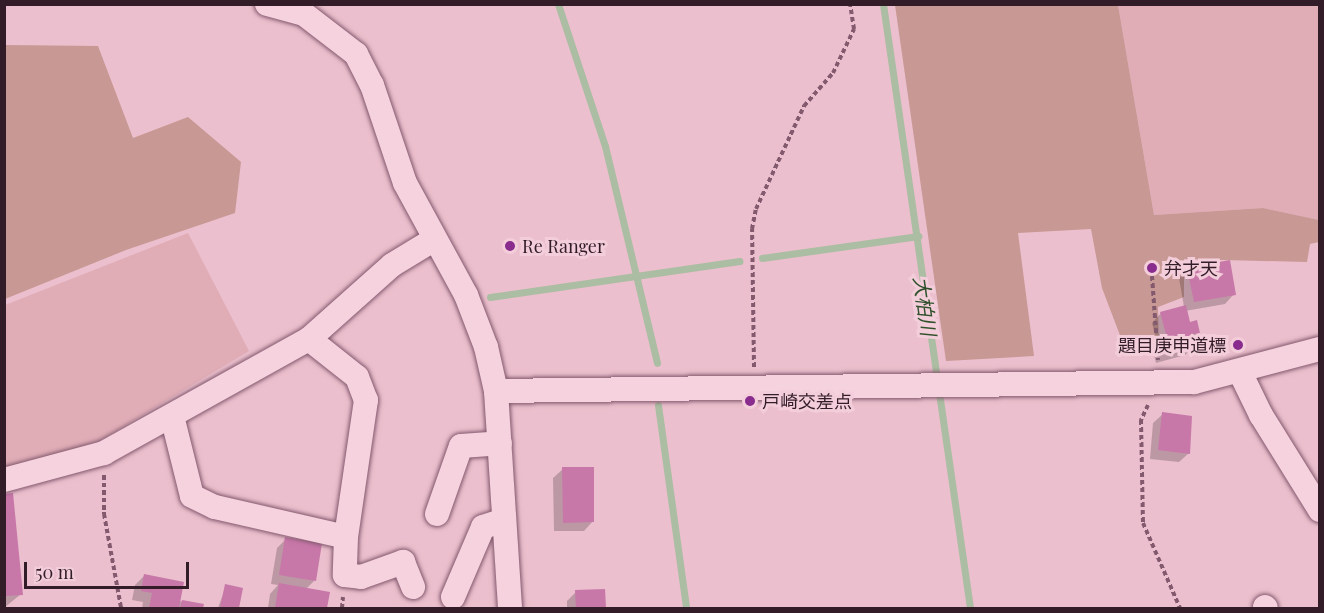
<!DOCTYPE html>
<meta charset="utf-8">
<style>
body{margin:0}
#map{position:relative;width:1324px;height:613px;overflow:hidden;background:#ebbfcd;font-family:"Playfair Display","Noto Sans JP",serif}
div>[style]{position:absolute}
.farmland>*{inset:0;background:#e0adb7}
.green>*{inset:0;background:#c89894}
.shadow>*{inset:0;background:#0003}
.stream>*{height:7px;margin:-3.5px;padding:0 3.5px;transform-origin:3.5px;border-radius:3.5px;background:#abbda2}
.building>*{inset:0;background:#c777a8}
.path>*{height:4px;margin-top:-2px;transform-origin:0;background:repeating-linear-gradient(90deg,#82596d 0 4.5px,transparent 0 7.5px)}
.roads{filter:drop-shadow(0 0 2px #82596d) drop-shadow(0 0 2px #82596d)}
.minor>*{height:24px;margin:-12px;padding:0 12px;transform-origin:12px;border-radius:12px;background:#f6d1de}
.dots>*{width:16px;height:16px;translate:-50% -50%;box-sizing:border-box;border:3px solid #f3ceda;border-radius:50%}
span{translate:-50% -50%;white-space:nowrap;text-align:center;line-height:1.15;-webkit-text-stroke:6px #f3ceda;paint-order:stroke}
.poi-label{font-size:18px;color:#321c28}
.left{translate:0 -50%;text-align:left}
.right{translate:-100% -50%;text-align:right}
.water-label{font-size:20px;color:#30512c;font-style:italic}
.frame{position:absolute;inset:0;border:6px solid #321c28;pointer-events:none}
.scale{position:absolute;left:24px;top:562px;width:165px;height:27px;box-sizing:border-box;border:3px solid #321c28;border-top:0;padding-left:8px;font-size:18px;line-height:21px;white-space:nowrap;color:#321c28;-webkit-text-stroke:4px #f3ceda;paint-order:stroke}
</style>
<div id="map">
<div class="farmland">
<div style="clip-path:polygon(1118px 5px,1319px 5px,1319px 220px,1263px 208px,1154px 215px)"></div>
<div style="clip-path:polygon(188px 233px,249px 351px,99px 441px,43px 462px,5px 469px,5px 305px)"></div>
</div>
<div class="green">
<div style="clip-path:polygon(895px 5px,1118px 5px,1154px 215px,1263px 208px,1319px 220px,1319px 242px,1310px 244px,1307px 262px,1184px 259px,1184px 297px,1158px 307px,1159px 345px,1139px 353px,1121px 338px,1102px 288px,1091px 229px,1018px 233px,1034px 356px,946px 361px)"></div>
<div style="clip-path:polygon(5px 45px,98px 46px,133px 138px,188px 117px,241px 162px,235px 213px,126px 250px,5px 299px)"></div>
</div>
<div class="shadow">
<div style="clip-path:polygon(1188px 269px,1234px 294px,1225px 304px,1185px 311px,1189px 324px,1198px 332px,1193px 338px,1195px 346px,1185px 355px,1156px 363px,1153px 351px,1158px 346px,1152px 323px,1161px 313px,1184px 307px,1179px 278px)"></div>
<div style="clip-path:polygon(1163px 414px,1189px 453px,1179px 462px,1150px 459px,1153px 423px)"></div>
<div style="clip-path:polygon(563px 469px,593px 521px,584px 531px,554px 531px,553px 478px)"></div>
<div style="clip-path:polygon(4px 495px,21px 594px,4px 608px)"></div>
<div style="clip-path:polygon(286px 539px,314px 581px,306px 589px,328px 593px,325px 608px,268px 608px,270px 594px,278px 585px,271px 584px,277px 548px)"></div>
<div style="clip-path:polygon(144px 576px,179px 601px,202px 605px,201px 608px,142px 608px,143px 602px,132px 600px,135px 585px)"></div>
<div style="clip-path:polygon(226px 586px,242px 589px,238px 608px,218px 608px)"></div>
<div style="clip-path:polygon(604px 591px,604px 608px,567px 608px,567px 601px,576px 592px)"></div>
</div>
<div class="stream">
<div style="left:558px;top:4px;width:150px;rotate:71.7deg"></div>
<div style="left:605px;top:146px;width:223px;rotate:76.5deg"></div>
<div style="left:883px;top:4px;width:610px;rotate:81.8deg"></div>
<div style="left:762px;top:258px;width:158px;rotate:-8deg"></div>
<div style="left:490px;top:297px;width:252px;rotate:-8.2deg"></div>
<div style="left:658px;top:405px;width:205px;rotate:82.1deg"></div>
</div>
<div class="building">
<div style="clip-path:polygon(1230px 260px,1236px 295px,1194px 302px,1187px 268px)"></div>
<div style="clip-path:polygon(1186px 305px,1190px 322px,1197px 320px,1200px 333px,1193px 334px,1196px 346px,1165px 354px,1162px 340px,1167px 338px,1160px 312px)"></div>
<div style="clip-path:polygon(1162px 412px,1192px 416px,1190px 454px,1158px 450px)"></div>
<div style="clip-path:polygon(562px 467px,594px 467px,594px 522px,563px 523px)"></div>
<div style="clip-path:polygon(13px 493px,23px 595px,4px 596px,4px 494px)"></div>
<div style="clip-path:polygon(285px 537px,322px 543px,316px 581px,279px 575px)"></div>
<div style="clip-path:polygon(144px 574px,184px 582px,179px 608px,149px 608px,152px 593px,141px 591px)"></div>
<div style="clip-path:polygon(279px 583px,330px 592px,327px 608px,275px 608px)"></div>
<div style="clip-path:polygon(225px 584px,243px 588px,239px 608px,220px 608px)"></div>
<div style="clip-path:polygon(605px 589px,606px 608px,576px 608px,575px 590px)"></div>
<div style="clip-path:polygon(182px 600px,204px 604px,203px 608px,180px 608px)"></div>
</div>
<div class="path">
<div style="left:1152px;top:276px;width:84px;rotate:85.9deg"></div>
<div style="left:754px;top:367px;width:138px;rotate:-90.8deg"></div>
<div style="left:752px;top:229px;width:20px;rotate:-79deg"></div>
<div style="left:756px;top:209px;width:114px;rotate:-65deg"></div>
<div style="left:804px;top:106px;width:44px;rotate:-48.7deg"></div>
<div style="left:833px;top:73px;width:49px;rotate:-64.5deg"></div>
<div style="left:854px;top:29px;width:25px;rotate:-99deg"></div>
<div style="left:1148px;top:405px;width:17px;rotate:115deg"></div>
<div style="left:1141px;top:420px;width:103px;rotate:88.9deg"></div>
<div style="left:1143px;top:523px;width:93px;rotate:66.5deg"></div>
<div style="left:104px;top:475px;width:39px;rotate:90deg"></div>
<div style="left:104px;top:514px;width:96px;rotate:79.7deg"></div>
<div style="left:342px;top:608px;width:11px;rotate:-85deg"></div>
</div>
<div class="roads">
<div class="minor">
<div style="left:267px;top:4px;width:38px;rotate:15deg"></div>
<div style="left:304px;top:14px;width:66px;rotate:37.6deg"></div>
<div style="left:356px;top:54px;width:35px;rotate:63deg"></div>
<div style="left:372px;top:85px;width:103px;rotate:71.4deg"></div>
<div style="left:405px;top:183px;width:128px;rotate:61.4deg"></div>
<div style="left:466px;top:295px;width:56px;rotate:69deg"></div>
<div style="left:486px;top:347px;width:45px;rotate:77.2deg"></div>
<div style="left:496px;top:391px;width:217px;rotate:86.3deg"></div>
<div style="left:309px;top:339px;width:61px;rotate:38.4deg"></div>
<div style="left:357px;top:377px;width:25px;rotate:69deg"></div>
<div style="left:366px;top:400px;width:138px;rotate:98.3deg"></div>
<div style="left:346px;top:537px;width:38px;rotate:92deg"></div>
<div style="left:345px;top:575px;width:16px;rotate:7deg"></div>
<div style="left:361px;top:577px;width:45px;rotate:-19.7deg"></div>
<div style="left:403px;top:562px;width:27px;rotate:68deg"></div>
<div style="left:1240px;top:372px;width:48px;rotate:64deg"></div>
<div style="left:1261px;top:415px;width:112px;rotate:58.2deg"></div>
<div style="left:496px;top:391px;width:698px;rotate:-0.74deg"></div>
<div style="left:1194px;top:382px;width:130px;rotate:-14.7deg"></div>
<div style="left:172px;top:416px;width:82px;rotate:76deg"></div>
<div style="left:192px;top:496px;width:25px;rotate:26deg"></div>
<div style="left:215px;top:507px;width:134px;rotate:12.9deg"></div>
<div style="left:4px;top:480px;width:104px;rotate:-15.1deg"></div>
<div style="left:104px;top:453px;width:235px;rotate:-29.1deg"></div>
<div style="left:309px;top:339px;width:111px;rotate:-41.7deg"></div>
<div style="left:392px;top:265px;width:50px;rotate:-31.2deg"></div>
<div style="left:437px;top:514px;width:72px;rotate:-70.6deg"></div>
<div style="left:461px;top:446px;width:39px;rotate:-4deg"></div>
<div style="left:453px;top:597px;width:76px;rotate:-66.8deg"></div>
<div style="left:483px;top:527px;width:22px;rotate:-18deg"></div>
<div style="left:1265px;top:607px;width:1px;rotate:45deg"></div>
</div>
</div>
<div class="dots">
<div style="left:510px;top:246px;background:#892c8d"></div>
<div style="left:1152px;top:268px;background:#892c8d"></div>
<div style="left:1238px;top:345px;background:#892c8d"></div>
<div style="left:750px;top:401px;background:#892c8d"></div>
</div>
<div class="poi-label">
<span class="left" style="left:522px;top:246px">Re Ranger</span>
<span class="left" style="left:1164px;top:268px">弁才天</span>
<span class="right" style="left:1226px;top:345px">題目庚申道標</span>
<span class="left" style="left:762px;top:401px">戸崎交差点</span>
</div>
<div class="water-label">
<span style="left:926px;top:306px;rotate:82deg">大柏川</span>
</div>
<div class="frame"></div>
<div class="scale">50 m</div>
</div>
